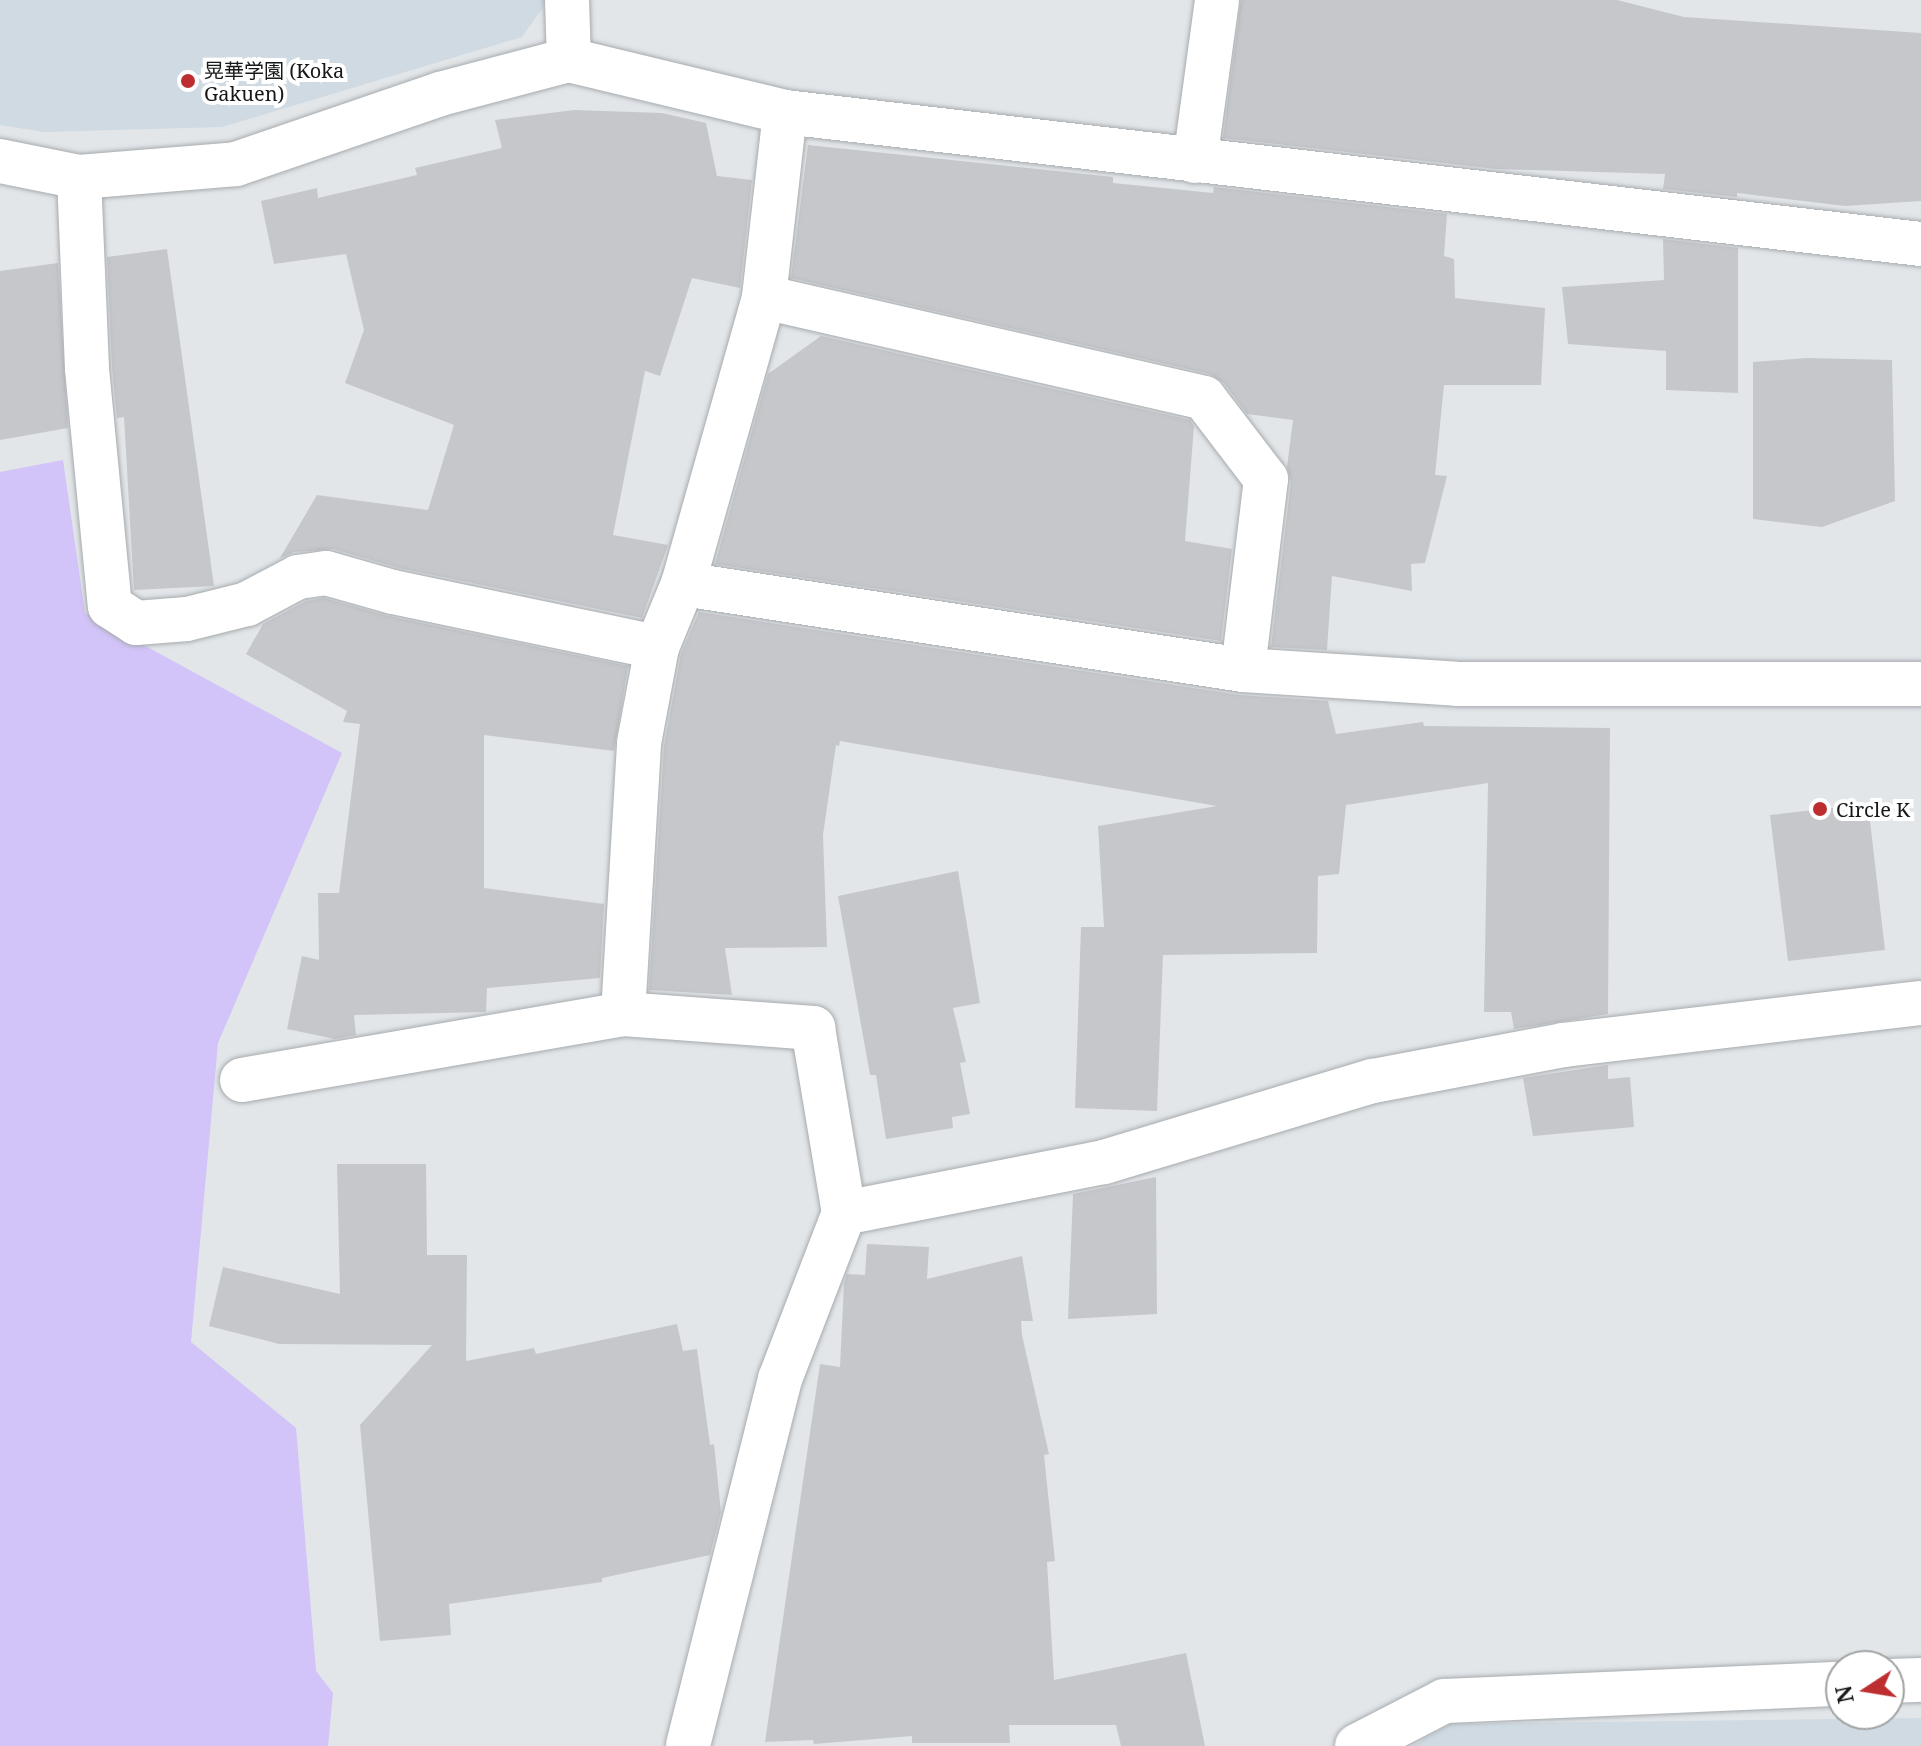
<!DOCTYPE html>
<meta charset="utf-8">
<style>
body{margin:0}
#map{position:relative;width:1921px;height:1746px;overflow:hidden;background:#e2e6e9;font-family:"Noto Serif","Noto Sans JP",serif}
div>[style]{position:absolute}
.built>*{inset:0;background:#cfdae2}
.green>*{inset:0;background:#d2c3f8}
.building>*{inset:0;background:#c6c7cb}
.roads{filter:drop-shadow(0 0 2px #a7abae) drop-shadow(0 0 2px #a7abae)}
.minor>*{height:44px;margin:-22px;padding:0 22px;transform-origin:22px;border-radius:22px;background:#fff}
.dots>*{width:22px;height:22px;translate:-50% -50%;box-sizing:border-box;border:4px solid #fff;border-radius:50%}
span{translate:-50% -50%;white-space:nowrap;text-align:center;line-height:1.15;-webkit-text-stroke:8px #fff;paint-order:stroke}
.poi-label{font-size:20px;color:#171819}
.left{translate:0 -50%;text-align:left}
.north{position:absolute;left:1825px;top:1650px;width:80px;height:80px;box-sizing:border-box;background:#fff;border:2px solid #a2a3a3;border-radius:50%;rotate:258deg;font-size:22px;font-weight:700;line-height:32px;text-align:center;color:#171819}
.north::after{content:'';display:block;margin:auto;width:28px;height:36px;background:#bd2e31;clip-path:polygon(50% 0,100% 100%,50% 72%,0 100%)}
</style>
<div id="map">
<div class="built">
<div style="clip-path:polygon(0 0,545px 0,546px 3px,522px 37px,222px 127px,44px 132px,0 125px)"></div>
<div style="clip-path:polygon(1921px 1718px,1921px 1746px,1412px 1746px,1450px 1724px)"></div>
</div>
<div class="green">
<div style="clip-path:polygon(63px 460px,85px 613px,342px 753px,218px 1043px,191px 1342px,296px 1428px,316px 1671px,333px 1693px,328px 1746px,0 1746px,0 472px)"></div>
</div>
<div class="building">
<div style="clip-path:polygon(1241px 0,1617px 0,1684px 17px,1921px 33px,1921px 201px,1845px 206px,1737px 193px,1737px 197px,1663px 189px,1665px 174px,1496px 169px,1223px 138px)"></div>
<div style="clip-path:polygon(574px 110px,662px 113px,706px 123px,717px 176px,752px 180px,740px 288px,692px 278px,660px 376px,645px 371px,613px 535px,668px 545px,642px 618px,399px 568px,333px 549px,294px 552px,280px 558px,317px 495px,428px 510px,454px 425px,345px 383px,364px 330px,346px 254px,274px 264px,261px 201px,317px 188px,318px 198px,417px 175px,415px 168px,502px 148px,495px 120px)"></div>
<div style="clip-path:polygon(808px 145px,1113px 177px,1113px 183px,1213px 193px,1214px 187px,1447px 214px,1444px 256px,1454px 259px,1455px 298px,1545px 308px,1541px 385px,1444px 385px,1435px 475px,1447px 476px,1425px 563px,1411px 564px,1412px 591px,1332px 576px,1327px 650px,1271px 647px,1291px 482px,1287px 467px,1293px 420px,1247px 414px,1224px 383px,1210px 374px,791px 278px)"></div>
<div style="clip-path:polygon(1663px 239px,1738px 248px,1738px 393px,1666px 390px,1666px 351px,1568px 344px,1562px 287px,1664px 280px)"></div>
<div style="clip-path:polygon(167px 249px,214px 586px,134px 590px,124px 417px,117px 418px,112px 367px,107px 257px)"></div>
<div style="clip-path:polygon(58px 263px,68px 428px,0 440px,0 271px)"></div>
<div style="clip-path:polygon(821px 336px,1190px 420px,1194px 426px,1185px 541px,1232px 549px,1221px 641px,715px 564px,768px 374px)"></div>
<div style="clip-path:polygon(1807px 358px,1892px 360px,1895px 501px,1822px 527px,1753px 519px,1753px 362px)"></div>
<div style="clip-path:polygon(324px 598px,388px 616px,628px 666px,614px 751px,484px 735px,484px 888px,604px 904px,600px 978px,487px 988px,486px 1012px,354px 1015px,356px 1035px,335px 1039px,287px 1029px,302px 956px,319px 960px,318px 893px,339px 893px,360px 724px,343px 722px,347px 711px,246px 654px,263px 624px,306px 601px)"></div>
<div style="clip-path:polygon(699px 612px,1239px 695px,1328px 701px,1336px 734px,1423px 722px,1424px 726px,1610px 728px,1608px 1014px,1514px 1029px,1511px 1012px,1484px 1012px,1488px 783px,1346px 805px,1339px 874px,1318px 876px,1317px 953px,1163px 955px,1157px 1111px,1075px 1108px,1081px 927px,1104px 927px,1098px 826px,1217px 806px,840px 741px,839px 746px,836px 745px,823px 835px,827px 947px,725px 948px,732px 995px,649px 990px,664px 746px,681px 654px)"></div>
<div style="clip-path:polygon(1868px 804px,1885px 950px,1788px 961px,1770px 815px)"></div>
<div style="clip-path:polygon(958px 871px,980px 1003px,953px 1008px,966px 1062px,960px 1063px,970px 1114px,952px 1117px,953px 1128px,886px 1139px,876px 1075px,870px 1075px,838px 896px)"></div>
<div style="clip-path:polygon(1608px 1065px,1608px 1079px,1630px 1077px,1634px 1127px,1533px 1136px,1523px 1078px)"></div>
<div style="clip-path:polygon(337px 1164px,426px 1164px,427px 1255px,467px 1255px,466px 1361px,534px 1348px,536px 1354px,677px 1324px,683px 1351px,697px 1349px,710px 1445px,714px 1444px,721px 1512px,710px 1555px,602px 1578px,602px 1582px,449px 1604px,451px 1635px,380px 1641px,360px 1425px,432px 1345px,279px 1344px,209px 1326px,223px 1267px,340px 1294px)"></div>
<div style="clip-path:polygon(1156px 1177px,1157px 1314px,1068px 1319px,1073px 1194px)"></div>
<div style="clip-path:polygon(867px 1244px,929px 1247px,927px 1279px,1022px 1256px,1033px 1321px,1021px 1321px,1022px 1335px,1049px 1454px,1044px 1455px,1055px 1561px,1047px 1562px,1054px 1680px,1186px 1653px,1205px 1746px,1121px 1746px,1116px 1725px,1009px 1725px,1010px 1743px,912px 1743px,912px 1736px,814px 1744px,813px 1740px,765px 1742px,820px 1364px,840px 1367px,844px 1283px,847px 1274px,865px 1275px)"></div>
</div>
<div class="roads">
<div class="minor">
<div style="left:567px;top:0;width:60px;rotate:88.1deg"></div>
<div style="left:0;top:161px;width:81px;rotate:11.4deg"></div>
<div style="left:79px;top:177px;width:158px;rotate:-4.7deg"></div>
<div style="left:236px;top:164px;width:216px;rotate:-18.9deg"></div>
<div style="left:440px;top:94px;width:133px;rotate:-14.8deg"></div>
<div style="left:569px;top:60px;width:222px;rotate:13.5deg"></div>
<div style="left:785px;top:112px;width:1144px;rotate:6.63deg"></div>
<div style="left:1195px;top:161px;width:162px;rotate:-82.2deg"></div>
<div style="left:79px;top:177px;width:192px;rotate:87.6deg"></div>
<div style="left:87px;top:369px;width:238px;rotate:84.5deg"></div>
<div style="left:110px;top:606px;width:31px;rotate:33deg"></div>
<div style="left:136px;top:623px;width:51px;rotate:-4.5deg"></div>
<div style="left:187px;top:619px;width:62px;rotate:-14deg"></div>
<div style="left:247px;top:604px;width:58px;rotate:-27.9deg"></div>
<div style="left:298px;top:577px;width:28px;rotate:-8deg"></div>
<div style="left:326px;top:573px;width:70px;rotate:15.8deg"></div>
<div style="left:393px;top:592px;width:270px;rotate:11.8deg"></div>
<div style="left:764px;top:297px;width:451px;rotate:12.9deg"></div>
<div style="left:1204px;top:398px;width:102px;rotate:52.6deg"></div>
<div style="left:1266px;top:479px;width:192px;rotate:96.9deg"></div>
<div style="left:683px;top:584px;width:567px;rotate:8.73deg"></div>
<div style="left:1243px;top:670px;width:214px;rotate:3.7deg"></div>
<div style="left:1457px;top:684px;width:464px"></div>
<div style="left:623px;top:1014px;width:271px;rotate:-86.6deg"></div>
<div style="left:639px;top:743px;width:98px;rotate:-79.4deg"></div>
<div style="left:657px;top:647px;width:68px;rotate:-67.6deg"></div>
<div style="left:683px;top:584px;width:298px;rotate:-74.2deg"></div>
<div style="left:764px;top:297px;width:186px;rotate:-83.5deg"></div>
<div style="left:242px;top:1080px;width:387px;rotate:-9.8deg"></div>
<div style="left:623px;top:1014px;width:191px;rotate:4.2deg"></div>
<div style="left:813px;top:1028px;width:188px;rotate:80.5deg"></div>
<div style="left:844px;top:1213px;width:178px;rotate:111.1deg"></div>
<div style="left:780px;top:1379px;width:378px;rotate:104.1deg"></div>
<div style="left:844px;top:1213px;width:265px;rotate:-11.1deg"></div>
<div style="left:1104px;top:1162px;width:281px;rotate:-16.8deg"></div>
<div style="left:1373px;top:1081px;width:193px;rotate:-10.7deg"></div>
<div style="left:1563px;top:1045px;width:360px;rotate:-6.7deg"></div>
<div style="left:1889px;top:1681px;width:32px;rotate:-2deg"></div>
<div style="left:1357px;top:1746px;width:98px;rotate:-27.3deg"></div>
<div style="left:1444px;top:1701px;width:397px;rotate:-2.5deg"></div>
</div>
</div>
<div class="dots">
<div style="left:188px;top:81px;background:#bd2e31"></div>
<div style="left:1820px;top:809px;background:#bd2e31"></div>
</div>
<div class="poi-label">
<span class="left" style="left:204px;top:82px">晃華学園 (Koka<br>Gakuen)</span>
<span class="left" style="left:1836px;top:809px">Circle K</span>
</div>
<div class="north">N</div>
</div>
